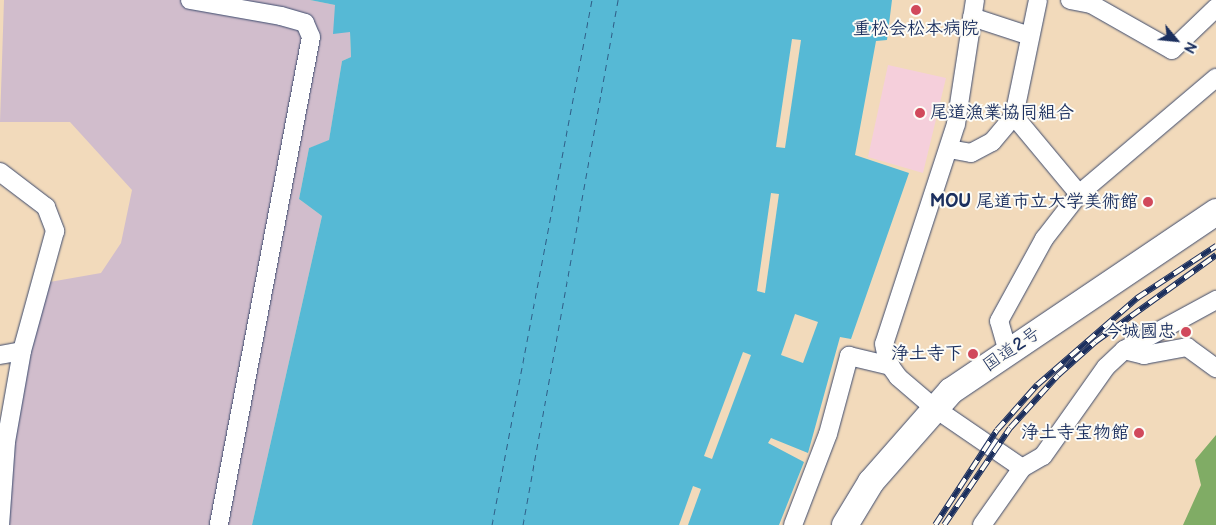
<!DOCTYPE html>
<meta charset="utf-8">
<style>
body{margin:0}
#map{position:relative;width:1216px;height:525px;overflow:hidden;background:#f2dabb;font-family:"Balsamiq Sans","Klee One",sans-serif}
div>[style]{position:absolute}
.built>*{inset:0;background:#f5cfdb}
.industrial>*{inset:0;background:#d1bdcc}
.forest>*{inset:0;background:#80ac65}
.water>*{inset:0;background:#56b9d5}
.pier>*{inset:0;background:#f2dabb}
.ferry>*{height:1px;margin-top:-0.5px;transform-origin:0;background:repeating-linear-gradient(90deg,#305f88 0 6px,transparent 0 11px)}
.roads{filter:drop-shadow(0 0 1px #3b496c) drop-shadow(0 0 1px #3b496c)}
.minor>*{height:18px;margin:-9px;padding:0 9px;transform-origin:9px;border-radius:9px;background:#fff}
.highway>*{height:26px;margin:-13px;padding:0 13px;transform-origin:13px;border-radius:13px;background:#fff}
.rail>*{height:5.5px;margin-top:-2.75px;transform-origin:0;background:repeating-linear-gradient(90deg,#fdfcf7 0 11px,#1b2f5e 0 22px);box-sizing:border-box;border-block:1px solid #1b2f5e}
.dots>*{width:14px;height:14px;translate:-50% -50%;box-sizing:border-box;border:2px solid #fdfcf7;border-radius:50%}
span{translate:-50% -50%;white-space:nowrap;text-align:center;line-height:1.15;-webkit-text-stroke:4px #fdfcf7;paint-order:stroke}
.poi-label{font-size:18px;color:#1b2f5e;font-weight:700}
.left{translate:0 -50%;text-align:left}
.right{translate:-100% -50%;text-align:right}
.street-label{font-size:18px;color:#1b2f5e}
.north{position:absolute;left:1151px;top:15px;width:50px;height:50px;-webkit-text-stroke:4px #fdfcf7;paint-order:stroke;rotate:118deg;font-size:14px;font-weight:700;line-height:20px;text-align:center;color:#1b2f5e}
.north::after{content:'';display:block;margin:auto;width:18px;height:22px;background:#1b2f5e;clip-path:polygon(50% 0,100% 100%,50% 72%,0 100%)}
</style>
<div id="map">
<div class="built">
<div style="clip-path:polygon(888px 65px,946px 78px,923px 173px,868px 157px)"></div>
</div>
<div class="industrial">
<div style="clip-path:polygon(4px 0,310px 0,335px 5px,350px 32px,351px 57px,342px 61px,329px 141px,309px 148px,299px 199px,322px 216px,252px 525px,7px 525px,22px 374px,44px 283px,101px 273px,121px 243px,132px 190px,70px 122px,0 122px)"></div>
</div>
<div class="forest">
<div style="clip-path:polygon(1216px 435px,1216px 525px,1183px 525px,1201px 485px,1195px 460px)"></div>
</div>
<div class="water">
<div style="clip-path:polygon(310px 0,892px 0,887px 40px,876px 41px,855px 155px,909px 173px,851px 339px,840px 337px,808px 453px,771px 438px,768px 443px,804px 462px,779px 525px,252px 525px,322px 216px,299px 199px,309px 148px,329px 140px,342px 61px,351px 57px,350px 32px,333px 34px,335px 5px)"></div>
</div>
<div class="pier">
<div style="clip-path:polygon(792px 39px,801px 40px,785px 148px,776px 147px)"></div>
<div style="clip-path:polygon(771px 193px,779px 194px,765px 293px,757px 291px)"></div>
<div style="clip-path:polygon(795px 314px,818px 322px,803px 363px,781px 355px)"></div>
<div style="clip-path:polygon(743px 352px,751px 355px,712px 459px,704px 456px)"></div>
<div style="clip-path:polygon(693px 486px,701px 489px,688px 525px,679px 525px)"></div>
</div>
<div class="ferry">
<div style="left:492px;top:525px;width:534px;rotate:-79.22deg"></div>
<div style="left:523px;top:525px;width:534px;rotate:-79.74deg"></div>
</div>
<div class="roads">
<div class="minor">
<div style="left:190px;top:0;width:92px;rotate:10deg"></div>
<div style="left:281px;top:16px;width:25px;rotate:16deg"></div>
<div style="left:305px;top:23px;width:15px;rotate:67deg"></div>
<div style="left:311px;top:37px;width:497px;rotate:100.7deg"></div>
<div style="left:975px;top:0;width:125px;rotate:98.7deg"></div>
<div style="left:956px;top:124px;width:231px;rotate:108.1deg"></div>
<div style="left:884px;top:344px;width:19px;rotate:78deg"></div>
<div style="left:888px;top:363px;width:17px;rotate:54deg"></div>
<div style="left:898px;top:377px;width:46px;rotate:40.6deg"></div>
<div style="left:933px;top:407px;width:108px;rotate:34.4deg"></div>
<div style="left:1070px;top:0;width:21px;rotate:11deg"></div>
<div style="left:1091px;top:4px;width:93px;rotate:29.6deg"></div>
<div style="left:1172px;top:50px;width:61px;rotate:-43.7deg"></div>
<div style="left:972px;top:17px;width:61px;rotate:18.1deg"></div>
<div style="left:1014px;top:116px;width:102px;rotate:50.2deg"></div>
<div style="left:949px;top:149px;width:22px;rotate:10deg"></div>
<div style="left:971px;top:153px;width:24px;rotate:-28deg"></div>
<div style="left:992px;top:142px;width:34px;rotate:-50deg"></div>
<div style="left:1014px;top:116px;width:118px;rotate:-78.3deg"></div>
<div style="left:0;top:172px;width:58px;rotate:37.3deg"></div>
<div style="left:46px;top:207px;width:26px;rotate:69deg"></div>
<div style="left:55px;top:231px;width:124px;rotate:105.4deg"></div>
<div style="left:22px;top:351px;width:92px;rotate:100deg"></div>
<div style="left:6px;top:442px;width:83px;rotate:94.1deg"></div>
<div style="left:1124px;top:350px;width:21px;rotate:14deg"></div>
<div style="left:1144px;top:355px;width:44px;rotate:-10.5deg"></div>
<div style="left:1187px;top:347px;width:36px;rotate:36deg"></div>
<div style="left:1008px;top:352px;width:32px;rotate:-106deg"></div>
<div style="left:999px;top:321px;width:94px;rotate:-61.2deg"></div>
<div style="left:1044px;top:239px;width:57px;rotate:-52.1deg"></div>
<div style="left:1079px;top:194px;width:180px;rotate:-40.3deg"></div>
<div style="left:0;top:355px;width:22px;rotate:-10deg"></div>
<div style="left:793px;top:525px;width:97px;rotate:-69deg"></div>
<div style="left:828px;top:434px;width:81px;rotate:-74.9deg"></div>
<div style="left:849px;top:356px;width:43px;rotate:13.4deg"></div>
<div style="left:982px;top:525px;width:70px;rotate:-54.9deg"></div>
<div style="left:1022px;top:468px;width:24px;rotate:-30deg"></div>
<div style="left:1043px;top:456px;width:109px;rotate:-54.7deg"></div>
<div style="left:1106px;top:367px;width:25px;rotate:-43deg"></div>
<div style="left:1124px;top:350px;width:105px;rotate:-28.5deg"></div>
</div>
<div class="highway">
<div style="left:845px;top:525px;width:50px;rotate:-58.8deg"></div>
<div style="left:871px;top:482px;width:121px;rotate:-48.7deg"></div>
<div style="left:951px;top:391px;width:320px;rotate:-34deg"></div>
</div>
</div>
<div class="rail">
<div style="left:935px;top:525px;width:113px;rotate:-56.9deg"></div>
<div style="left:997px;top:430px;width:60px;rotate:-48.4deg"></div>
<div style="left:1037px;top:385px;width:133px;rotate:-41deg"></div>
<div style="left:1137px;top:298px;width:95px;rotate:-33.4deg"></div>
<div style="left:944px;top:525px;width:117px;rotate:-55.8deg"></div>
<div style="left:1010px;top:428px;width:72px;rotate:-47.8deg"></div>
<div style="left:1058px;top:375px;width:50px;rotate:-41.7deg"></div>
<div style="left:1095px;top:342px;width:149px;rotate:-35.7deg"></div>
</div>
<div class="dots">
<div style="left:916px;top:10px;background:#d1495b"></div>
<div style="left:920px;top:113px;background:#d1495b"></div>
<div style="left:1148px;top:202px;background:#d1495b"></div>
<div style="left:1186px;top:332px;background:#d1495b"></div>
<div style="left:973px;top:354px;background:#d1495b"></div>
<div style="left:1139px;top:433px;background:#d1495b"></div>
</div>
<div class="poi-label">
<span style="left:916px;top:29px">重松会松本病院</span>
<span class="left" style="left:930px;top:113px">尾道漁業協同組合</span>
<span class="right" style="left:1138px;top:202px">MOU 尾道市立大学美術館</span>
<span class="right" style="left:1176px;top:332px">今城國忠</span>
<span class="right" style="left:963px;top:354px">浄土寺下</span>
<span class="right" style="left:1129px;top:433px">浄土寺宝物館</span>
</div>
<div class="street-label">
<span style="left:1012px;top:350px;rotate:-34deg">国道2号</span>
</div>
<div class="north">N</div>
</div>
